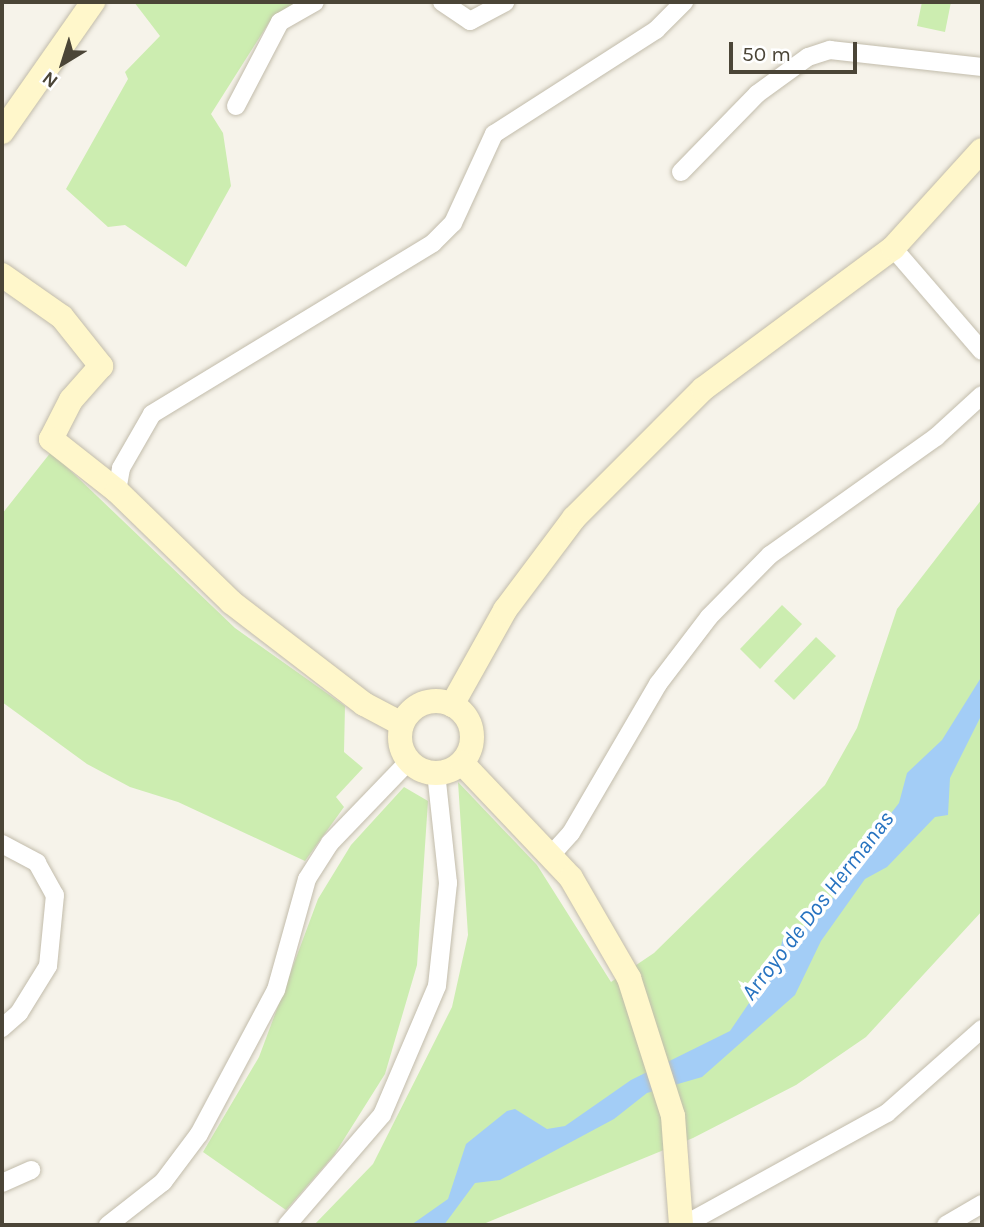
<!DOCTYPE html>
<style>
body{margin:0}
#map{position:relative;width:984px;height:1227px;overflow:hidden;background:#f6f3ea;font-family:Karla,sans-serif}
div>[style]{position:absolute}
.green>*{inset:0;background:#ccedb0}
.water>*{inset:0;background:#a3cdf6}
.roads{filter:drop-shadow(0 0 2px #c2bcab) drop-shadow(0 0 2px #c2bcab)}
.street>*{height:18px;margin:-9px;padding:0 9px;transform-origin:9px;border-radius:9px;background:#fff}
.secondary>*{height:24px;margin:-12px;padding:0 12px;transform-origin:12px;border-radius:12px;background:#fff7cb}
.secondary>.ring{margin:-12px;padding:0;box-sizing:content-box;background:none;border:24px solid #fff7cb;border-radius:50%}
span{translate:-50% -50%;white-space:nowrap;text-align:center;line-height:1.15;-webkit-text-stroke:7px #fff;paint-order:stroke}
.water-label{font-size:23px;color:#2773c0;font-style:italic}
.frame{position:absolute;inset:0;border:4px solid #4b4537;pointer-events:none}
.north{position:absolute;left:28px;top:28px;width:70px;height:70px;-webkit-text-stroke:5px #fff;paint-order:stroke;rotate:218deg;font-size:19px;font-weight:700;line-height:28px;text-align:center;color:#4b4537}
.north::after{content:'';display:block;margin:auto;width:24px;height:32px;background:#4b4537;clip-path:polygon(50% 0,100% 100%,50% 72%,0 100%)}
.scale{position:absolute;left:729px;top:42px;width:128px;height:32px;box-sizing:border-box;border:4px solid #4b4537;border-top:0;padding-left:9px;font-size:21px;line-height:24px;white-space:nowrap;color:#4b4537;-webkit-text-stroke:5px #fff;paint-order:stroke}
</style>
<div id="map">
<div class="green">
<div style="clip-path:polygon(134px 2px,298px 2px,270px 21px,211px 114px,223px 133px,231px 186px,186px 267px,125px 225px,108px 227px,66px 189px,128px 79px,125px 72px,160px 36px)"></div>
<div style="clip-path:polygon(922px 2px,951px 2px,945px 32px,917px 26px)"></div>
<div style="clip-path:polygon(51px 452px,235px 628px,345px 706px,344px 752px,363px 768px,336px 797px,344px 807px,305px 861px,178px 802px,130px 787px,87px 764px,2px 702px,2px 514px)"></div>
<div style="clip-path:polygon(982px 499px,982px 911px,866px 1037px,796px 1085px,693px 1138px,481px 1225px,314px 1225px,373px 1164px,452px 1007px,468px 935px,458px 782px,537px 865px,611px 982px,654px 953px,825px 785px,857px 728px,897px 609px)"></div>
<div style="clip-path:polygon(782px 605px,802px 624px,760px 669px,740px 649px)"></div>
<div style="clip-path:polygon(816px 637px,836px 656px,794px 700px,774px 681px)"></div>
<div style="clip-path:polygon(404px 787px,428px 801px,417px 965px,385px 1074px,334px 1155px,286px 1210px,203px 1152px,259px 1057px,318px 899px,351px 845px)"></div>
</div>
<div class="water">
<div style="clip-path:polygon(982px 676px,982px 714px,950px 778px,948px 815px,935px 817px,887px 867px,865px 879px,821px 941px,795px 995px,702px 1077px,647px 1093px,614px 1119px,500px 1180px,475px 1183px,444px 1225px,411px 1225px,448px 1199px,466px 1144px,507px 1111px,515px 1109px,547px 1129px,565px 1126px,631px 1080px,730px 1031px,777px 962px,783px 938px,823px 916px,850px 866px,899px 803px,907px 773px,942px 740px)"></div>
</div>
<div class="roads">
<div class="street">
<div style="left:442px;top:2px;width:34px;rotate:34deg"></div>
<div style="left:470px;top:21px;width:40px;rotate:-28deg"></div>
<div style="left:236px;top:106px;width:95px;rotate:-62.4deg"></div>
<div style="left:280px;top:22px;width:40px;rotate:-29.7deg"></div>
<div style="left:681px;top:172px;width:109px;rotate:-45.7deg"></div>
<div style="left:757px;top:94px;width:63px;rotate:-36deg"></div>
<div style="left:808px;top:57px;width:23px;rotate:-18deg"></div>
<div style="left:830px;top:50px;width:153px;rotate:6.4deg"></div>
<div style="left:893px;top:248px;width:136px;rotate:49.2deg"></div>
<div style="left:117px;top:491px;width:23px;rotate:-80deg"></div>
<div style="left:121px;top:468px;width:62px;rotate:-60.1deg"></div>
<div style="left:152px;top:414px;width:329px;rotate:-31.3deg"></div>
<div style="left:433px;top:243px;width:28px;rotate:-45deg"></div>
<div style="left:453px;top:223px;width:98px;rotate:-65.3deg"></div>
<div style="left:494px;top:134px;width:193px;rotate:-32.7deg"></div>
<div style="left:656px;top:30px;width:40px;rotate:-45deg"></div>
<div style="left:2px;top:844px;width:40px;rotate:28deg"></div>
<div style="left:37px;top:863px;width:37px;rotate:61deg"></div>
<div style="left:55px;top:895px;width:71px;rotate:95.6deg"></div>
<div style="left:48px;top:966px;width:55px;rotate:121.7deg"></div>
<div style="left:19px;top:1013px;width:23px;rotate:139deg"></div>
<div style="left:552px;top:854px;width:28px;rotate:-48deg"></div>
<div style="left:571px;top:833px;width:173px;rotate:-59.7deg"></div>
<div style="left:658px;top:684px;width:84px;rotate:-52.7deg"></div>
<div style="left:709px;top:617px;width:87px;rotate:-45.5deg"></div>
<div style="left:770px;top:555px;width:204px;rotate:-35.4deg"></div>
<div style="left:936px;top:437px;width:62px;rotate:-42.4deg"></div>
<div style="left:2px;top:1183px;width:32px;rotate:-24deg"></div>
<div style="left:108px;top:1225px;width:70px;rotate:-38deg"></div>
<div style="left:163px;top:1182px;width:60px;rotate:-53.1deg"></div>
<div style="left:199px;top:1134px;width:163px;rotate:-61.9deg"></div>
<div style="left:276px;top:990px;width:115px;rotate:-74.4deg"></div>
<div style="left:307px;top:879px;width:43px;rotate:-57.4deg"></div>
<div style="left:330px;top:843px;width:114px;rotate:-46.1deg"></div>
<div style="left:287px;top:1225px;width:145px;rotate:-49.2deg"></div>
<div style="left:382px;top:1115px;width:140px;rotate:-66.9deg"></div>
<div style="left:437px;top:986px;width:104px;rotate:-83.9deg"></div>
<div style="left:448px;top:883px;width:111px;rotate:-96.2deg"></div>
<div style="left:684px;top:1225px;width:232px;rotate:-28.9deg"></div>
<div style="left:887px;top:1113px;width:127px;rotate:-41.5deg"></div>
<div style="left:946px;top:1225px;width:42px;rotate:-30.3deg"></div>
</div>
<div class="secondary">
<div style="left:2px;top:132px;width:159px;rotate:-55deg"></div>
<div style="left:2px;top:275px;width:73px;rotate:35deg"></div>
<div style="left:62px;top:317px;width:63px;rotate:51.5deg"></div>
<div style="left:101px;top:366px;width:45px;rotate:131.4deg"></div>
<div style="left:71px;top:400px;width:44px;rotate:117.1deg"></div>
<div style="left:51px;top:439px;width:84px;rotate:38.2deg"></div>
<div style="left:117px;top:491px;width:159px;rotate:44.2deg"></div>
<div style="left:231px;top:602px;width:168px;rotate:37.5deg"></div>
<div style="left:364px;top:704px;width:43px;rotate:27.8deg"></div>
<div class="ring" style="left:400px;top:701px;width:48px;height:48px"></div>
<div style="left:452px;top:705px;width:109px;rotate:-60.8deg"></div>
<div style="left:505px;top:610px;width:115px;rotate:-53.1deg"></div>
<div style="left:574px;top:518px;width:182px;rotate:-45deg"></div>
<div style="left:703px;top:389px;width:237px;rotate:-36.6deg"></div>
<div style="left:893px;top:248px;width:132px;rotate:-47.8deg"></div>
<div style="left:462px;top:763px;width:158px;rotate:46.5deg"></div>
<div style="left:571px;top:878px;width:116px;rotate:59.9deg"></div>
<div style="left:629px;top:978px;width:145px;rotate:72.3deg"></div>
<div style="left:673px;top:1116px;width:109px;rotate:85.8deg"></div>
</div>
</div>
<div class="water-label">
<span style="left:818px;top:906px;rotate:-52deg">Arroyo de Dos Hermanas</span>
</div>
<div class="frame"></div>
<div class="north">N</div>
<div class="scale">50 m</div>
</div>
